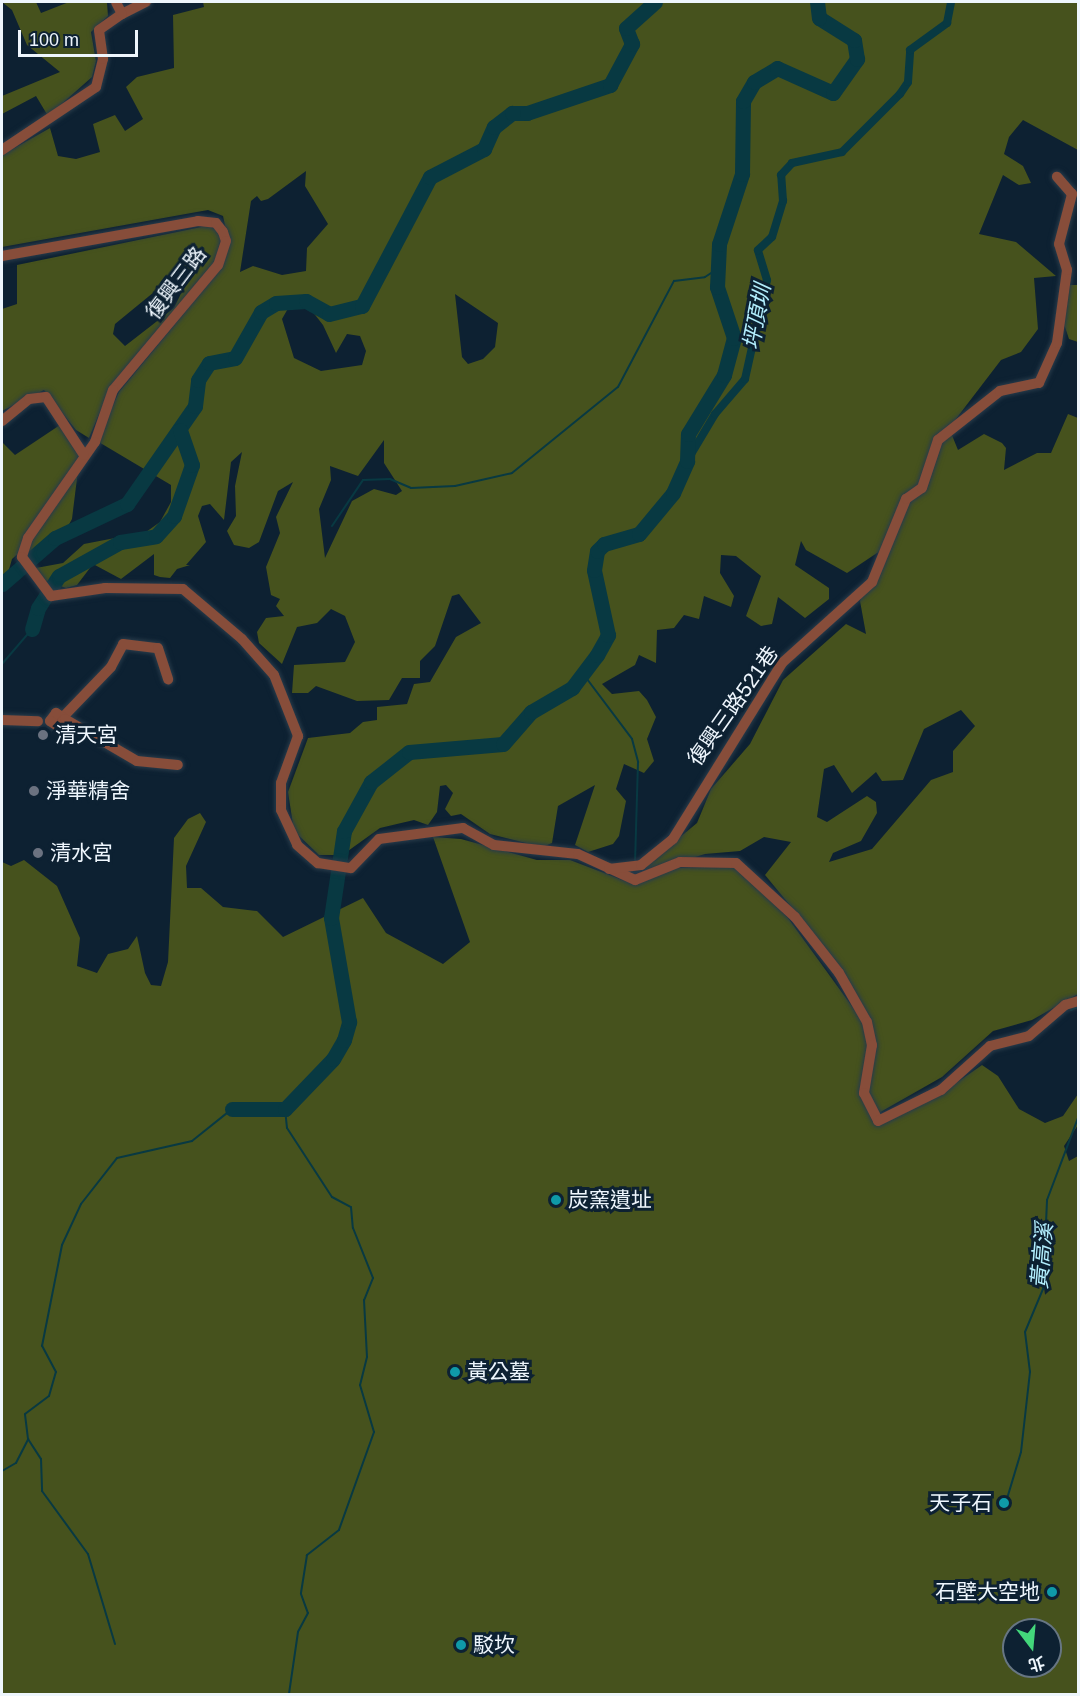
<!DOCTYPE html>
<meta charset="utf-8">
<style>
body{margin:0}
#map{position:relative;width:1080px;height:1696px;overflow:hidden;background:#0d2132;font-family:Helvetica,"Noto Sans TC",sans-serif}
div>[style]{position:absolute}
.forest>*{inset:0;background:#46521d}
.stream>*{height:2px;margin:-1px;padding:0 1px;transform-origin:1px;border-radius:1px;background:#083942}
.canal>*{height:8px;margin:-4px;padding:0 4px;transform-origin:4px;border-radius:4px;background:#083942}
.river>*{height:15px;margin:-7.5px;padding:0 7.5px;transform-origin:7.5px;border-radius:7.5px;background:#083942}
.roads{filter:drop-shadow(0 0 2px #283b4a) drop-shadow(0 0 2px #283b4a)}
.minor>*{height:10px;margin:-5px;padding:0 5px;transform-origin:5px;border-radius:5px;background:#874d3a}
.dots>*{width:16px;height:16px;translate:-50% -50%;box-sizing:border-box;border:3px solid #0d2132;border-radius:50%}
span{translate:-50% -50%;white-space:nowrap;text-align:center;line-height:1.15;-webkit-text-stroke:6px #0d2132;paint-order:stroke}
.street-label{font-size:21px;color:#eef6fd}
.poi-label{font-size:21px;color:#eef6fd}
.left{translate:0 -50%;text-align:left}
.right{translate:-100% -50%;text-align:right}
.water-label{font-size:22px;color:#b2eefd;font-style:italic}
.frame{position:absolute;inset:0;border:3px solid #eef6fd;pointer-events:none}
.north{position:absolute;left:1002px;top:1618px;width:60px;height:60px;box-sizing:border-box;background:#0d2132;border:2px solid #677683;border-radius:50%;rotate:164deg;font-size:16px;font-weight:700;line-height:24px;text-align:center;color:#eef6fd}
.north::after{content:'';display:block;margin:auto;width:21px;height:27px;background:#43d77b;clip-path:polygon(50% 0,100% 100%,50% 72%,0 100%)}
.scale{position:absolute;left:18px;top:30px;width:120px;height:27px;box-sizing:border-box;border:3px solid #eef6fd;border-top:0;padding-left:8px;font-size:18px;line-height:21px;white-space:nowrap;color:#eef6fd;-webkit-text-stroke:4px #0d2132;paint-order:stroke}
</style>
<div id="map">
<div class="forest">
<div style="clip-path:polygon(2px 2px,36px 2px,41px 13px,69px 2px,107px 2px,108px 16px,91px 32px,96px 61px,92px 77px,48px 116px,36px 96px,2px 114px,2px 96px,60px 72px,27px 45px,12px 10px)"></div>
<div style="clip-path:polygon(evenodd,203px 2px,1078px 2px,1078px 150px,1023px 120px,1009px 137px,1004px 154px,1023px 166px,1031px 183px,1019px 185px,1003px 175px,979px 234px,1016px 242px,1056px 276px,1034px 278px,1038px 329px,1021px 352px,1001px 360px,949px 428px,958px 450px,984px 434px,1002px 443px,1006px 448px,1004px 470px,1037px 453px,1051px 453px,1068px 414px,1078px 418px,1078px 994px,1032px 1020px,993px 1031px,942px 1077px,877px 1114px,868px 1093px,875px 1044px,830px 954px,765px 875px,791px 842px,764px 837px,740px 851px,705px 854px,646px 872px,644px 867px,697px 823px,711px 789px,750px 744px,783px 680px,846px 624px,866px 634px,860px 601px,880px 551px,847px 573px,806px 550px,801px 541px,795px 565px,829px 588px,829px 599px,805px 618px,778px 597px,772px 624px,761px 626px,746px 616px,761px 576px,736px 556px,721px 555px,720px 573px,734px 596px,731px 607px,704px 596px,699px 619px,684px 615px,674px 628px,657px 630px,656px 663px,639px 655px,635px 665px,602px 684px,612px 694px,639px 691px,647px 700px,656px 717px,647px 739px,654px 761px,644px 773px,624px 764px,616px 789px,626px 801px,619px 836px,613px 844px,588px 852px,575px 845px,595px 785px,558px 806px,552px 843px,542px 847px,490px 834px,461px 814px,451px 816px,445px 809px,453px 793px,446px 785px,440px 786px,437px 812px,428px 825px,414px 820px,380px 828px,341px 856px,373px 786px,336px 855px,319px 855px,294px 831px,288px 792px,308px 738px,350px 733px,363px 722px,377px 720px,377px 707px,407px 704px,414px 684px,430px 682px,456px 637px,481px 623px,459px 594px,452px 596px,435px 646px,420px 661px,420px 678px,402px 678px,389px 700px,357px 701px,316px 686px,308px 693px,292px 693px,294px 665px,345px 662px,355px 642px,345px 616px,331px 609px,317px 623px,297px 627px,282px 664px,259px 643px,257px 632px,266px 618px,284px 616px,276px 606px,280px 599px,271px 595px,266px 567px,280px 533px,276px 517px,293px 482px,278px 491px,259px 542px,249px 548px,234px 545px,227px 531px,236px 516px,235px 486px,242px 452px,231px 462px,224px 520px,210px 504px,202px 506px,198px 516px,206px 542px,186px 565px,190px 565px,177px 569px,170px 578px,160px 577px,154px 575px,154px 554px,121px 579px,93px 564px,77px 585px,66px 588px,44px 580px,36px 568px,63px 563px,84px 544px,146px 532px,160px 522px,171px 502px,171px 485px,97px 441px,119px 392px,219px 271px,229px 244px,223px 216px,208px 210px,2px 247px,2px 150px,4px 154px,50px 128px,58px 156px,76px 159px,100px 152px,93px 124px,115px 115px,125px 131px,143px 119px,126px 87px,137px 77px,174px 68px,173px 15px,204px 7px,203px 2px,306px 171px,305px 186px,328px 224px,307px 248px,306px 271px,282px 275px,253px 266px,240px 272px,251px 201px,257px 196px,261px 201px,268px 199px,306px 171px,203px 2px,455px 294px,498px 323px,495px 347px,483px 359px,468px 364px,462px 357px,455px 294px,203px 2px,301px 297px,323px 325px,336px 353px,347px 334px,360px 336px,366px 351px,362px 365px,321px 371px,294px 358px,282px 319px,294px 298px,301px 297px,203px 2px,384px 440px,384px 463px,402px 491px,396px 495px,374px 489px,352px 501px,325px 558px,319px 509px,331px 480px,330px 466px,358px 476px,384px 440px,203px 2px,961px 710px,975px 726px,953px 751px,953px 772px,931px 780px,872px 849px,829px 862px,833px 853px,861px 841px,877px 813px,876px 802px,867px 796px,827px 822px,817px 817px,824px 769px,834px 765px,852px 793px,876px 772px,882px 781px,903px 780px,924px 729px,961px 710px)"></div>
<div style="clip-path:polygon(evenodd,206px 226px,215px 228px,221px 239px,214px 263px,110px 388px,89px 438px,76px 430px,44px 390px,2px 411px,2px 309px,17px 304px,17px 265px,206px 226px,187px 265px,189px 277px,174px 308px,125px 346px,113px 334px,115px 324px,187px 265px)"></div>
<div style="clip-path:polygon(1070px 285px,1078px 285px,1078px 342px,1069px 339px,1064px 324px)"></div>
<div style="clip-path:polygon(60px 425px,80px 454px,72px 519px,58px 544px,27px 556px,22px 550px,12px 559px,2px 594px,2px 442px,15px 455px)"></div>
<div style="clip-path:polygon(evenodd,200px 813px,206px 822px,186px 866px,187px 888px,201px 888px,223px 907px,257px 911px,283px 937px,363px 898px,386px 933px,443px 964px,470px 942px,433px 837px,461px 839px,537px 860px,570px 860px,633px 884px,675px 868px,734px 866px,788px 918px,864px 1023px,869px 1048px,862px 1093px,877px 1123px,939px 1095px,982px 1065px,998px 1076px,1019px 1109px,1045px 1123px,1063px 1116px,1078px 1094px,1078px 1125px,1064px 1146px,1069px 1161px,1078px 1156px,1078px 1694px,2px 1694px,2px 862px,11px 866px,24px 860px,57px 886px,80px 938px,77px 966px,97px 973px,108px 954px,128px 949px,137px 936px,145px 973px,151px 985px,161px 986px,168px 962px,174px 838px,188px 819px,200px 813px,1014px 1630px,1050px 1630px,1050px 1666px,1014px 1666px,1014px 1630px)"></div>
</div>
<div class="stream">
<div style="left:332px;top:526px;width:55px;rotate:-56deg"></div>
<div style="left:363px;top:480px;width:27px;rotate:-2deg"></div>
<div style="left:390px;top:479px;width:23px;rotate:23deg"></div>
<div style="left:411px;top:488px;width:44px;rotate:-2.6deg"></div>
<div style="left:455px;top:486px;width:58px;rotate:-12.8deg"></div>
<div style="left:512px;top:473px;width:136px;rotate:-39.1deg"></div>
<div style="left:618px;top:387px;width:120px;rotate:-62.2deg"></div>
<div style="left:674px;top:281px;width:31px;rotate:-7deg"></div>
<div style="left:705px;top:277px;width:20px;rotate:-33deg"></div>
<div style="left:2px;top:664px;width:46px;rotate:-49.4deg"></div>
<div style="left:581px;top:671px;width:85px;rotate:53.1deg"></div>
<div style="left:632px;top:739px;width:24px;rotate:75deg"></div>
<div style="left:638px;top:762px;width:101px;rotate:91.7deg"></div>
<div style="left:1071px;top:1010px;width:8px;rotate:-23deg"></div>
<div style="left:285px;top:1109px;width:19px;rotate:84deg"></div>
<div style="left:287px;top:1128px;width:82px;rotate:56.9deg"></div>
<div style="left:332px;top:1197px;width:21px;rotate:28deg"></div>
<div style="left:351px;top:1207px;width:21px;rotate:85deg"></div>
<div style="left:353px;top:1228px;width:54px;rotate:68.2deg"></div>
<div style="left:373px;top:1278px;width:24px;rotate:112deg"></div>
<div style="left:364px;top:1300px;width:57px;rotate:87deg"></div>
<div style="left:367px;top:1357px;width:29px;rotate:104deg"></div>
<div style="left:360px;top:1385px;width:49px;rotate:73.4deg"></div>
<div style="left:374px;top:1432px;width:104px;rotate:109.7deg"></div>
<div style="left:339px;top:1530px;width:41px;rotate:142deg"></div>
<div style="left:307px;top:1555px;width:39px;rotate:99deg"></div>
<div style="left:301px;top:1594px;width:20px;rotate:70deg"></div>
<div style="left:308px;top:1613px;width:21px;rotate:118deg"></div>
<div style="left:298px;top:1632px;width:63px;rotate:98.3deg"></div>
<div style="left:28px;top:1439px;width:24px;rotate:57deg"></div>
<div style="left:41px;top:1459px;width:32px;rotate:88deg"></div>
<div style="left:42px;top:1491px;width:78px;rotate:53.9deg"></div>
<div style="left:88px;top:1554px;width:94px;rotate:73.3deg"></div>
<div style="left:2px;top:1471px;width:16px;rotate:-30deg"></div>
<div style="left:16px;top:1463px;width:27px;rotate:-63deg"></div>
<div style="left:28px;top:1439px;width:25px;rotate:-97deg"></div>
<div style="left:25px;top:1414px;width:30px;rotate:-37deg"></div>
<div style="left:49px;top:1396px;width:25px;rotate:-74deg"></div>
<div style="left:56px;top:1372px;width:30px;rotate:-118deg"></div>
<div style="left:42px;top:1346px;width:103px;rotate:-78.8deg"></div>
<div style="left:62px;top:1245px;width:45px;rotate:-65.1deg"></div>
<div style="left:81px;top:1204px;width:58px;rotate:-52deg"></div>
<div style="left:117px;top:1158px;width:77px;rotate:-12.8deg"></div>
<div style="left:192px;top:1141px;width:51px;rotate:-38.7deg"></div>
<div style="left:1006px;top:1502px;width:52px;rotate:-73.3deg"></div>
<div style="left:1021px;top:1452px;width:81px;rotate:-83.6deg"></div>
<div style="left:1030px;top:1372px;width:40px;rotate:-97.1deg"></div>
<div style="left:1025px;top:1332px;width:47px;rotate:-67.3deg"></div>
<div style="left:1043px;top:1289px;width:89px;rotate:-87.4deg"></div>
<div style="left:1047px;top:1200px;width:88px;rotate:-69.3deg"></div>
</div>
<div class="canal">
<div style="left:687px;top:461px;width:55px;rotate:-59.2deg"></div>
<div style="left:715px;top:414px;width:46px;rotate:-49.4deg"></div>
<div style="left:745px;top:379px;width:101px;rotate:-77.5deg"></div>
<div style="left:767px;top:280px;width:31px;rotate:-107deg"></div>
<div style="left:758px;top:250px;width:19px;rotate:-43deg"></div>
<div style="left:772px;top:237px;width:38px;rotate:-73deg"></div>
<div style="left:783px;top:201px;width:26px;rotate:-94deg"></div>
<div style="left:781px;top:175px;width:16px;rotate:-47deg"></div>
<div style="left:792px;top:163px;width:51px;rotate:-12.4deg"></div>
<div style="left:842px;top:152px;width:82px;rotate:-45deg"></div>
<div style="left:900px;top:94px;width:14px;rotate:-56deg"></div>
<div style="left:908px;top:82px;width:32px;rotate:-86deg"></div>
<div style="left:910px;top:50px;width:46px;rotate:-36.1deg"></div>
<div style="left:947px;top:23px;width:21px;rotate:-79deg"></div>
</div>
<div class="river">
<div style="left:2px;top:584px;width:70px;rotate:-41deg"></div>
<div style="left:55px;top:538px;width:80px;rotate:-25.3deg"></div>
<div style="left:127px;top:504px;width:119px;rotate:-55.2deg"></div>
<div style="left:195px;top:406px;width:26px;rotate:-83deg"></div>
<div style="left:198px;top:380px;width:20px;rotate:-57deg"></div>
<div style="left:209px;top:363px;width:26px;rotate:-11deg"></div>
<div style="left:235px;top:358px;width:53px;rotate:-60.5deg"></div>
<div style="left:261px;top:312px;width:17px;rotate:-31deg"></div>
<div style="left:276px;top:303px;width:30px;rotate:-4deg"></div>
<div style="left:306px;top:301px;width:26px;rotate:29deg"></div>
<div style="left:329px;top:314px;width:34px;rotate:-14deg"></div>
<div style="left:362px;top:306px;width:146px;rotate:-62.2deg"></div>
<div style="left:430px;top:177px;width:61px;rotate:-27.4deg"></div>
<div style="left:484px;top:149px;width:24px;rotate:-66deg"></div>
<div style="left:494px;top:127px;width:23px;rotate:-38deg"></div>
<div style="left:512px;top:113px;width:15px"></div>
<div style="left:527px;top:113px;width:88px;rotate:-18.6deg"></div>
<div style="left:610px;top:85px;width:47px;rotate:-61.8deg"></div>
<div style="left:632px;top:44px;width:17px;rotate:-111deg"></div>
<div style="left:626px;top:28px;width:39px;rotate:-42deg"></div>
<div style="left:32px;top:629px;width:22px;rotate:-74deg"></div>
<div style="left:38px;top:608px;width:38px;rotate:-57deg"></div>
<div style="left:59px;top:576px;width:70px;rotate:-29.1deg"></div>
<div style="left:120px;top:542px;width:36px;rotate:-9deg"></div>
<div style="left:156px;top:536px;width:27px;rotate:-48deg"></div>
<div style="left:174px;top:516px;width:54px;rotate:-70.6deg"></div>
<div style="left:192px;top:465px;width:37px;rotate:-109deg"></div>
<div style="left:232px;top:1109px;width:53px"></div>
<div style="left:285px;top:1109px;width:69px;rotate:-46.2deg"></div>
<div style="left:333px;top:1059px;width:22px;rotate:-60deg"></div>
<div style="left:344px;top:1040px;width:19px;rotate:-74deg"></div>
<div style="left:349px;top:1022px;width:106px;rotate:-99.8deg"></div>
<div style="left:331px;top:918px;width:88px;rotate:-81.5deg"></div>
<div style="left:344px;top:831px;width:56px;rotate:-61.1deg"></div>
<div style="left:371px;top:782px;width:48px;rotate:-38.3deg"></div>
<div style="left:409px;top:752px;width:94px;rotate:-4.9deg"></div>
<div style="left:503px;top:744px;width:43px;rotate:-48.8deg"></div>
<div style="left:531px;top:712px;width:48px;rotate:-30.3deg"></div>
<div style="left:572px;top:688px;width:41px;rotate:-52.9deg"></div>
<div style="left:597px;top:655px;width:23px;rotate:-61deg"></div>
<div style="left:608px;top:635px;width:66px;rotate:-102.2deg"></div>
<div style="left:594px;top:570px;width:19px;rotate:-81deg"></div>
<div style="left:597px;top:551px;width:10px;rotate:-45deg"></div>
<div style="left:604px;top:544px;width:36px;rotate:-16deg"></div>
<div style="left:639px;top:534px;width:53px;rotate:-50.3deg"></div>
<div style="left:673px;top:493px;width:35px;rotate:-66deg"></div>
<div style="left:687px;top:461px;width:27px;rotate:-88deg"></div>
<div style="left:688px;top:434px;width:69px;rotate:-58.6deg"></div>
<div style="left:724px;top:375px;width:38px;rotate:-75deg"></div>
<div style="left:734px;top:338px;width:54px;rotate:-108.4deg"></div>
<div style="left:717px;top:287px;width:43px;rotate:-87.3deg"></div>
<div style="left:719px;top:244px;width:74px;rotate:-71.8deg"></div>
<div style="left:742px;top:174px;width:73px;rotate:-89.2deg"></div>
<div style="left:743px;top:101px;width:22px;rotate:-60deg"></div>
<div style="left:754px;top:82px;width:27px;rotate:-31deg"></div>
<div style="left:777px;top:68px;width:61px;rotate:24.1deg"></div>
<div style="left:833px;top:93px;width:42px;rotate:-54.8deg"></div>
<div style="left:857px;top:59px;width:19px;rotate:-99deg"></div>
<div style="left:854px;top:40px;width:41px;rotate:-147.8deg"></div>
<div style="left:819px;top:18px;width:16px;rotate:-97deg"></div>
</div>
<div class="roads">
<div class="minor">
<div style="left:122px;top:14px;width:27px;rotate:-27deg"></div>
<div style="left:2px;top:150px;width:113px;rotate:-33.8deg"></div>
<div style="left:96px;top:87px;width:29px;rotate:-76deg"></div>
<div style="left:103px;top:59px;width:29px;rotate:-98deg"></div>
<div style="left:99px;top:30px;width:28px;rotate:-35deg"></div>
<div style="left:122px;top:14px;width:13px;rotate:-117deg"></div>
<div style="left:2px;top:256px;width:199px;rotate:-10.1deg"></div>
<div style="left:198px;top:221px;width:18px;rotate:6deg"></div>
<div style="left:216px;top:223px;width:11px;rotate:52deg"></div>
<div style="left:223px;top:232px;width:9px;rotate:72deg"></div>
<div style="left:226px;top:241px;width:25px;rotate:108deg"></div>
<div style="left:218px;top:265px;width:163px;rotate:130deg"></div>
<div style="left:113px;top:390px;width:55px;rotate:109.1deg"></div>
<div style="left:95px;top:442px;width:117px;rotate:124.9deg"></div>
<div style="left:28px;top:538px;width:20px;rotate:108deg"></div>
<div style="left:22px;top:557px;width:49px;rotate:53.4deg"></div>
<div style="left:51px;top:596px;width:55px;rotate:-8.4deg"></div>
<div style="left:105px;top:588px;width:78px;rotate:0.7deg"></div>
<div style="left:183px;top:589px;width:77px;rotate:40.3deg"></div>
<div style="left:242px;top:639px;width:48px;rotate:48.4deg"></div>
<div style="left:274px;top:675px;width:66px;rotate:68.5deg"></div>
<div style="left:298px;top:736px;width:50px;rotate:109.9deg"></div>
<div style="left:281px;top:783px;width:27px;rotate:90deg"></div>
<div style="left:281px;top:810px;width:38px;rotate:65deg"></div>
<div style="left:297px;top:845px;width:28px;rotate:41deg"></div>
<div style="left:318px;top:863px;width:33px;rotate:9deg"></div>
<div style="left:351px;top:868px;width:40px;rotate:-46deg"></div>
<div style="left:379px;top:839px;width:85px;rotate:-7.5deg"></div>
<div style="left:463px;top:828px;width:35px;rotate:29deg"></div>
<div style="left:494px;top:845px;width:84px;rotate:6.1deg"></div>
<div style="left:578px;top:854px;width:63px;rotate:24.5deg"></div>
<div style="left:635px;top:880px;width:48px;rotate:-21.8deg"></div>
<div style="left:680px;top:862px;width:56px;rotate:1deg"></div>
<div style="left:736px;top:863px;width:80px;rotate:42.5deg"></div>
<div style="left:795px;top:917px;width:71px;rotate:51.8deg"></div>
<div style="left:839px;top:973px;width:56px;rotate:60.3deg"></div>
<div style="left:867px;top:1022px;width:24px;rotate:78deg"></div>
<div style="left:872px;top:1045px;width:49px;rotate:99.5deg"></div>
<div style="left:864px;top:1093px;width:31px;rotate:63deg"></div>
<div style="left:878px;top:1121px;width:70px;rotate:-26.2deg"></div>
<div style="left:941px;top:1090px;width:66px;rotate:-41.9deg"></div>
<div style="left:990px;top:1046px;width:40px;rotate:-14.4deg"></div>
<div style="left:1029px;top:1036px;width:48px;rotate:-40.7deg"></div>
<div style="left:1065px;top:1005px;width:14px;rotate:-17deg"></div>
<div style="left:2px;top:421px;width:35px;rotate:-39deg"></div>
<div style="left:29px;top:399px;width:17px;rotate:-7deg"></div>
<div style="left:46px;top:397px;width:69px;rotate:56.8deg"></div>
<div style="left:64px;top:716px;width:68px;rotate:-46.2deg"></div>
<div style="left:111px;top:667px;width:26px;rotate:-62deg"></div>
<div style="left:123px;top:644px;width:35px;rotate:7deg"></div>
<div style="left:158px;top:648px;width:33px;rotate:72deg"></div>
<div style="left:65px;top:719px;width:11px;rotate:-146deg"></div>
<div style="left:56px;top:713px;width:10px;rotate:127deg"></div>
<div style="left:50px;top:721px;width:11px;rotate:34deg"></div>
<div style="left:59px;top:727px;width:10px;rotate:-53deg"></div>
<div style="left:65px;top:719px;width:83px;rotate:30.3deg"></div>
<div style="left:137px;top:761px;width:41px;rotate:5.6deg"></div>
<div style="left:2px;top:720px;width:36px;rotate:2deg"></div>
<div style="left:609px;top:869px;width:32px;rotate:-7deg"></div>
<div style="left:641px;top:865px;width:41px;rotate:-39.1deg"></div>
<div style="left:673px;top:839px;width:207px;rotate:-58.2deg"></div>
<div style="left:782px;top:663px;width:121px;rotate:-42deg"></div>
<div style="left:872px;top:582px;width:90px;rotate:-67.7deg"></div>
<div style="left:906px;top:499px;width:19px;rotate:-35deg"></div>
<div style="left:922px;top:488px;width:51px;rotate:-71.6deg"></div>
<div style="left:938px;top:440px;width:79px;rotate:-38.3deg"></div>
<div style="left:1000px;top:391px;width:40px;rotate:-12deg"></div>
<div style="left:1039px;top:383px;width:44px;rotate:-65.8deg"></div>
<div style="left:1057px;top:343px;width:74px;rotate:-82.2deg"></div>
<div style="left:1067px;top:270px;width:27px;rotate:-107deg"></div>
<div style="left:1059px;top:244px;width:52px;rotate:-75.4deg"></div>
<div style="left:1072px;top:194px;width:23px;rotate:-131deg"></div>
</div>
</div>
<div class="dots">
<div style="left:43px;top:735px;background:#6b7280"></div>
<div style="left:34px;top:791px;background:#6b7280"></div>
<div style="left:38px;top:853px;background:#6b7280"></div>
<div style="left:556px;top:1200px;background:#0f9aa8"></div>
<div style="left:455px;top:1372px;background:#0f9aa8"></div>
<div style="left:1004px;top:1503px;background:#0f9aa8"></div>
<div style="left:1052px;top:1592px;background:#0f9aa8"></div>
<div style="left:461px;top:1645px;background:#0f9aa8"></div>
</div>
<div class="street-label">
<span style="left:176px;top:283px;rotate:-53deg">復興三路</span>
<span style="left:733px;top:706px;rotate:-55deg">復興三路521巷</span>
</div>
<div class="poi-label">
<span class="left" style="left:55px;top:735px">清天宮</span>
<span class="left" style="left:46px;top:791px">淨華精舍</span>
<span class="left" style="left:50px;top:853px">清水宮</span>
<span class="left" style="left:568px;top:1200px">炭窯遺址</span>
<span class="left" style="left:467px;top:1372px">黃公墓</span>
<span class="right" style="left:992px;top:1503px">天子石</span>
<span class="right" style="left:1040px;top:1592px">石壁大空地</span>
<span class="left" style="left:473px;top:1645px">駁坎</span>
</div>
<div class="water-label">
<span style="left:757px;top:317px;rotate:-79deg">坪頂圳</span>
<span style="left:1042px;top:1256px;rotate:-85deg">黃高溪</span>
</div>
<div class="frame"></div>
<div class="north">北</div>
<div class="scale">100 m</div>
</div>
